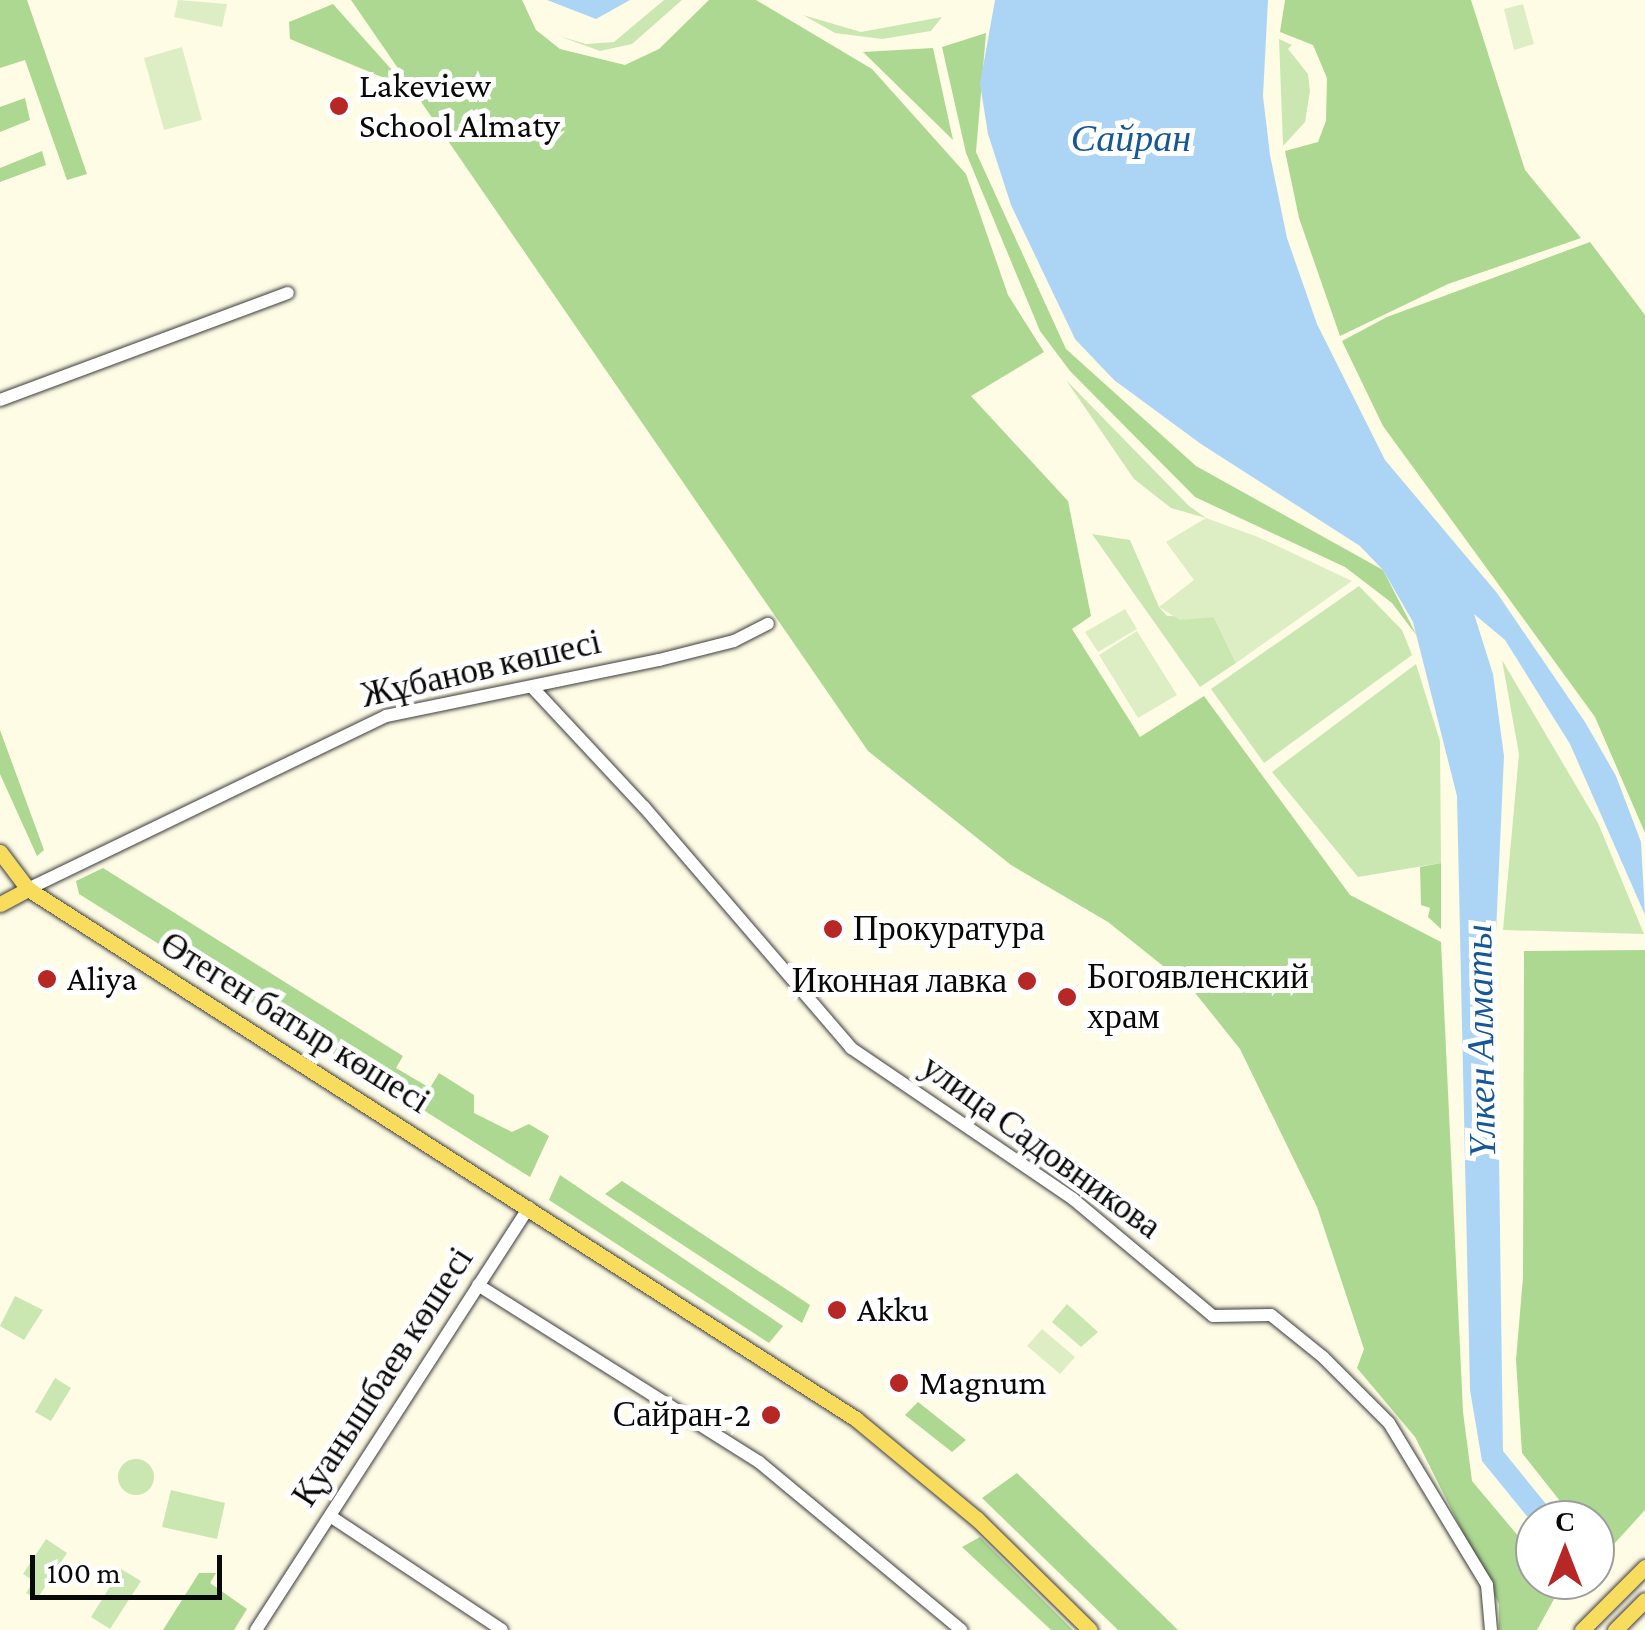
<!DOCTYPE html>
<meta charset="utf-8">
<style>
body{margin:0}
#map{position:relative;width:1645px;height:1630px;overflow:hidden;background:#fffce6;font-family:"Crimson Pro",serif}
div>[style]{position:absolute}
.green>*{inset:0;background:#cae7b2}
.round{border-radius:50%}
.forest>*{inset:0;background:#acd891}
.pitch>*{inset:0;background:#ddeec4}
.water>*{inset:0;background:#acd5f5}
.pier>*{inset:0;background:#fffce6}
.roads{filter:drop-shadow(0 0 2px #3c3c3c) drop-shadow(0 0 2px #3c3c3c)}
.minor>*{height:12px;margin:-6px;padding:0 6px;transform-origin:6px;border-radius:6px;background:#fff}
.major>*{height:15px;margin:-7.5px;padding:0 7.5px;transform-origin:7.5px;border-radius:7.5px;background:#f7dc5e}
.dots>*{width:28px;height:28px;translate:-50% -50%;box-sizing:border-box;border:5px solid #fff;border-radius:50%}
span{translate:-50% -50%;white-space:nowrap;text-align:center;line-height:1.15;-webkit-text-stroke:10px #fff;paint-order:stroke}
.poi-label{font-size:35px;color:#090909}
.left{translate:0 -50%;text-align:left}
.right{translate:-100% -50%;text-align:right}
.street-label{font-size:35px;color:#090909}
.water-label{font-size:38px;color:#165798;font-style:italic}
.north{position:absolute;left:1515px;top:1500px;width:100px;height:100px;box-sizing:border-box;background:#fff;border:2px solid #9d9d9d;border-radius:50%;rotate:0deg;font-size:28px;font-weight:700;line-height:40px;text-align:center;color:#090909}
.north::after{content:'';display:block;margin:auto;width:35px;height:45px;background:#b62725;clip-path:polygon(50% 0,100% 100%,50% 72%,0 100%)}
.scale{position:absolute;left:30px;top:1555px;width:192px;height:45px;box-sizing:border-box;border:5px solid #090909;border-top:0;padding-left:12px;font-size:30px;line-height:35px;white-space:nowrap;color:#090909;-webkit-text-stroke:8px #fff;paint-order:stroke}
</style>
<div id="map">
<div class="green">
<div style="clip-path:polygon(664px 0,682px 0,632px 44px,600px 51px,559px 36px,586px 44px,614px 42px)"></div>
<div style="clip-path:polygon(803px 15px,861px 32px,942px 17px,931px 31px,882px 39px,835px 33px)"></div>
<div style="clip-path:polygon(1279px 39px,1292px 45px,1288px 49px,1308px 74px,1310px 91px,1305px 122px,1283px 146px)"></div>
<div style="clip-path:polygon(1066px 380px,1189px 506px,1206px 518px,1171px 508px,1134px 479px)"></div>
<div style="clip-path:polygon(1092px 534px,1130px 540px,1159px 607px,1167px 616px,1214px 617px,1236px 663px,1200px 687px)"></div>
<div style="clip-path:polygon(1359px 586px,1402px 630px,1412px 655px,1264px 763px,1211px 689px)"></div>
<div style="clip-path:polygon(1502px 660px,1598px 823px,1644px 934px,1503px 930px,1519px 754px)"></div>
<div style="clip-path:polygon(1416px 664px,1440px 741px,1441px 863px,1358px 877px,1272px 772px)"></div>
<div style="clip-path:polygon(15px 1296px,43px 1310px,24px 1340px,0 1326px)"></div>
<div style="clip-path:polygon(1067px 1304px,1098px 1332px,1081px 1347px,1052px 1322px)"></div>
<div style="clip-path:polygon(55px 1378px,71px 1388px,51px 1421px,35px 1412px)"></div>
<div class="round" style="left:118px;top:1459px;width:36px;height:36px"></div>
<div style="clip-path:polygon(171px 1490px,225px 1503px,217px 1539px,162px 1527px)"></div>
<div style="clip-path:polygon(46px 1539px,67px 1553px,37px 1599px,26px 1593px,34px 1581px,23px 1574px)"></div>
<div style="clip-path:polygon(121px 1569px,141px 1581px,110px 1629px,91px 1617px)"></div>
</div>
<div class="forest">
<div style="clip-path:polygon(0 0,27px 0,87px 174px,67px 180px,25px 60px,0 68px)"></div>
<div style="clip-path:polygon(351px 0,522px 0,536px 30px,560px 49px,625px 65px,659px 49px,709px 0,756px 0,872px 69px,966px 174px,1008px 295px,1044px 352px,971px 396px,1068px 501px,1091px 616px,1072px 629px,1140px 737px,1204px 696px,1350px 895px,1441px 942px,1463px 1412px,1472px 1481px,1535px 1556px,1535px 1580px,1552px 1580px,1559px 1590px,1537px 1630px,1499px 1630px,1499px 1604px,1415px 1437px,1357px 1368px,1364px 1349px,1317px 1207px,1240px 1049px,1192px 989px,1108px 922px,1011px 865px,868px 751px)"></div>
<div style="clip-path:polygon(1285px 0,1471px 0,1525px 170px,1581px 238px,1448px 284px,1340px 336px,1299px 218px,1285px 151px,1318px 142px,1326px 121px,1327px 78px,1313px 45px,1280px 32px)"></div>
<div style="clip-path:polygon(333px 4px,391px 69px,389px 80px,290px 39px,289px 22px)"></div>
<div style="clip-path:polygon(986px 33px,976px 152px,1066px 349px,1196px 466px,1383px 570px,1417px 636px,1392px 603px,1345px 567px,1195px 497px,1070px 371px,1040px 331px,966px 153px,942px 47px)"></div>
<div style="clip-path:polygon(933px 48px,953px 140px,863px 52px)"></div>
<div style="clip-path:polygon(25px 98px,30px 120px,0 132px,0 107px)"></div>
<div style="clip-path:polygon(42px 151px,46px 165px,0 182px,0 168px)"></div>
<div style="clip-path:polygon(1590px 242px,1645px 315px,1645px 833px,1595px 717px,1383px 426px,1342px 341px,1387px 317px)"></div>
<div style="clip-path:polygon(0 730px,44px 850px,37px 856px,0 774px)"></div>
<div style="clip-path:polygon(1441px 863px,1441px 929px,1428px 917px,1430px 908px,1421px 905px,1420px 867px)"></div>
<div style="clip-path:polygon(103px 868px,403px 1056px,396px 1068px,430px 1088px,439px 1073px,474px 1095px,474px 1113px,512px 1132px,529px 1124px,549px 1136px,530px 1177px,79px 894px,76px 881px)"></div>
<div style="clip-path:polygon(1645px 950px,1645px 1510px,1604px 1555px,1595px 1544px,1595px 1520px,1575px 1520px,1522px 1453px,1516px 1360px,1523px 1277px,1524px 951px)"></div>
<div style="clip-path:polygon(560px 1175px,783px 1326px,769px 1343px,549px 1200px)"></div>
<div style="clip-path:polygon(622px 1181px,810px 1305px,802px 1323px,605px 1194px)"></div>
<div style="clip-path:polygon(918px 1402px,966px 1440px,952px 1452px,905px 1415px)"></div>
<div style="clip-path:polygon(1017px 1473px,1178px 1630px,1118px 1630px,982px 1498px)"></div>
<div style="clip-path:polygon(980px 1537px,1073px 1630px,1051px 1630px,962px 1547px)"></div>
<div style="clip-path:polygon(199px 1573px,216px 1573px,210px 1583px,247px 1609px,234px 1630px,163px 1630px)"></div>
</div>
<div class="pitch">
<div style="clip-path:polygon(178px 0,227px 4px,222px 27px,174px 17px)"></div>
<div style="clip-path:polygon(1523px 4px,1534px 44px,1514px 50px,1504px 9px)"></div>
<div style="clip-path:polygon(182px 47px,202px 120px,164px 130px,144px 58px)"></div>
<div style="clip-path:polygon(1206px 518px,1258px 537px,1352px 581px,1236px 663px,1214px 617px,1180px 620px,1159px 607px,1194px 580px,1166px 542px)"></div>
<div style="clip-path:polygon(1125px 609px,1137px 629px,1098px 652px,1085px 632px)"></div>
<div style="clip-path:polygon(1137px 631px,1177px 695px,1138px 718px,1099px 655px)"></div>
<div style="clip-path:polygon(1042px 1329px,1075px 1357px,1060px 1374px,1027px 1346px)"></div>
</div>
<div class="water">
<div style="clip-path:polygon(547px 0,630px 0,596px 19px)"></div>
<div style="clip-path:polygon(995px 0,1268px 0,1263px 96px,1270px 155px,1287px 238px,1317px 324px,1385px 460px,1497px 593px,1585px 722px,1616px 776px,1641px 842px,1645px 915px,1570px 744px,1505px 640px,1474px 614px,1493px 674px,1504px 756px,1496px 933px,1503px 1451px,1559px 1520px,1535px 1520px,1535px 1526px,1482px 1461px,1470px 1390px,1457px 796px,1413px 622px,1383px 570px,1360px 546px,1201px 444px,1114px 380px,1075px 339px,1011px 205px,988px 134px,980px 84px)"></div>
</div>
<div class="pier">
<div style="clip-path:polygon(1611px 1565px,1645px 1596px,1645px 1630px,1622px 1630px,1585px 1591px)"></div>
</div>
<div class="roads">
<div class="minor">
<div style="left:0;top:400px;width:307px;rotate:-20.4deg"></div>
<div style="left:532px;top:687px;width:164px;rotate:47deg"></div>
<div style="left:644px;top:807px;width:318px;rotate:49.3deg"></div>
<div style="left:851px;top:1048px;width:268px;rotate:34.2deg"></div>
<div style="left:1073px;top:1199px;width:182px;rotate:39.9deg"></div>
<div style="left:1213px;top:1316px;width:58px;rotate:-1deg"></div>
<div style="left:1271px;top:1315px;width:67px;rotate:38.9deg"></div>
<div style="left:1323px;top:1357px;width:93px;rotate:45deg"></div>
<div style="left:1389px;top:1423px;width:189px;rotate:58.8deg"></div>
<div style="left:1487px;top:1585px;width:45px;rotate:84.9deg"></div>
<div style="left:28px;top:889px;width:398px;rotate:-25.8deg"></div>
<div style="left:386px;top:716px;width:279px;rotate:-11.6deg"></div>
<div style="left:659px;top:660px;width:77px;rotate:-14.2deg"></div>
<div style="left:734px;top:641px;width:38px;rotate:-27deg"></div>
<div style="left:478px;top:1285px;width:332px;rotate:32.2deg"></div>
<div style="left:759px;top:1462px;width:263px;rotate:39.7deg"></div>
<div style="left:330px;top:1516px;width:206px;rotate:33.5deg"></div>
<div style="left:256px;top:1630px;width:503px;rotate:-57.16deg"></div>
</div>
<div class="major">
<div style="left:0;top:852px;width:46px;rotate:52.9deg"></div>
<div style="left:28px;top:889px;width:983px;rotate:32.62deg"></div>
<div style="left:856px;top:1419px;width:157px;rotate:39.6deg"></div>
<div style="left:977px;top:1519px;width:158px;rotate:44.5deg"></div>
<div style="left:0;top:904px;width:32px;rotate:-28deg"></div>
<div style="left:1582px;top:1630px;width:89px;rotate:-45deg"></div>
<div style="left:1615px;top:1630px;width:42px;rotate:-45deg"></div>
</div>
</div>
<div class="dots">
<div style="left:339px;top:106px;background:#b62725"></div>
<div style="left:833px;top:929px;background:#b62725"></div>
<div style="left:47px;top:979px;background:#b62725"></div>
<div style="left:1027px;top:981px;background:#b62725"></div>
<div style="left:1067px;top:997px;background:#b62725"></div>
<div style="left:837px;top:1310px;background:#b62725"></div>
<div style="left:899px;top:1383px;background:#b62725"></div>
<div style="left:771px;top:1415px;background:#b62725"></div>
</div>
<div class="poi-label">
<span class="left" style="left:359px;top:106px">Lakeview<br>School Almaty</span>
<span class="left" style="left:853px;top:929px">Прокуратура</span>
<span class="left" style="left:1087px;top:997px">Богоявленский<br>храм</span>
<span class="left" style="left:67px;top:979px">Aliya</span>
<span class="right" style="left:1007px;top:981px">Иконная лавка</span>
<span class="left" style="left:857px;top:1310px">Akku</span>
<span class="left" style="left:919px;top:1383px">Magnum</span>
<span class="right" style="left:751px;top:1415px">Сайран-2</span>
</div>
<div class="street-label">
<span style="left:481px;top:669px;rotate:-13deg">Жұбанов көшесі</span>
<span style="left:295px;top:1023px;rotate:32deg">Өтеген батыр көшесі</span>
<span style="left:1041px;top:1147px;rotate:36deg">улица Садовникова</span>
<span style="left:383px;top:1377px;rotate:-57deg">Қуанышбаев көшесі</span>
</div>
<div class="water-label">
<span style="left:1131px;top:139px">Сайран</span>
<span style="left:1481px;top:1041px;rotate:-91deg">Үлкен Алматы</span>
</div>
<div class="north">С</div>
<div class="scale">100 m</div>
</div>
